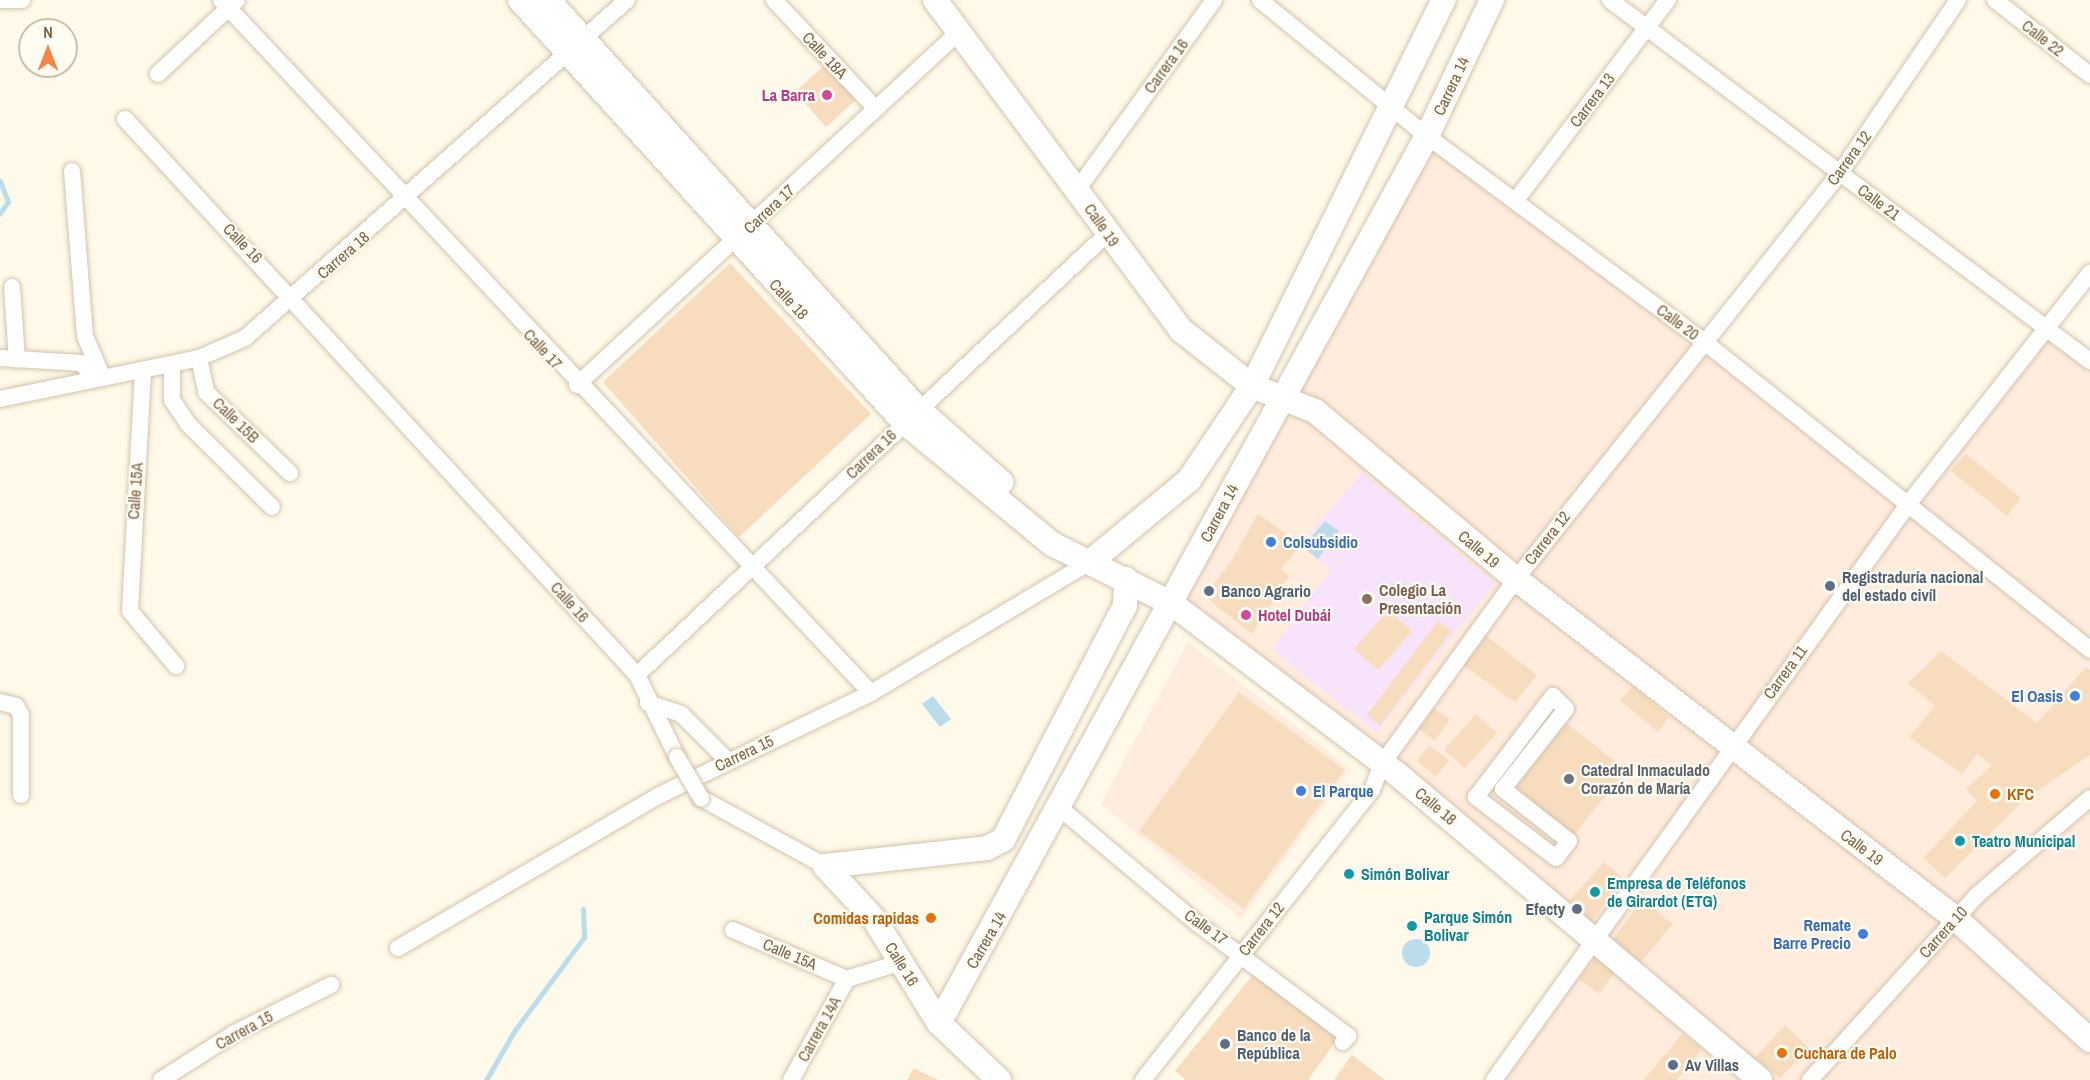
<!DOCTYPE html>
<meta charset="utf-8">
<style>
body{margin:0}
#map{position:relative;width:2090px;height:1080px;overflow:hidden;background:#fef9e8;font-family:"Archivo Narrow",sans-serif}
div>[style]{position:absolute}
.commercial>*{inset:0;background:#ffecdc}
.education>*{inset:0;background:#f7e4fb}
.water>*{inset:0;background:#badceb}
.round{border-radius:50%}
.stream>*{height:5px;margin:-2.5px;padding:0 2.5px;transform-origin:2.5px;border-radius:2.5px;background:#badceb}
.building>*{inset:0;background:#f7ddbd}
.roads{filter:drop-shadow(0 0 2px #d3c3ac) drop-shadow(0 0 2px #d3c3ac)}
.street>*{height:16px;margin:-8px;padding:0 8px;transform-origin:8px;border-radius:8px;background:#fff}
.secondary>*{height:24px;margin:-12px;padding:0 12px;transform-origin:12px;border-radius:12px;background:#fff}
.bridges{filter:drop-shadow(0 0 2px #d3c3ac) drop-shadow(0 0 2px #d3c3ac)}
.street-bridge>*{height:16px;margin:-8px;padding:0 8px;transform-origin:8px;border-radius:8px;background:#fff}
.dots>*{width:16px;height:16px;translate:-50% -50%;box-sizing:border-box;border:3px solid #fffcf1;border-radius:50%}
span{translate:-50% -50%;white-space:nowrap;text-align:center;line-height:1.15;-webkit-text-stroke:4.5px #fffcf1;paint-order:stroke}
.street-label{font-size:16px;color:#7c6348}
.hotel-label{font-size:16px;color:#b23c85;font-weight:700}
.right{translate:-100% -50%;text-align:right}
.left{translate:0 -50%;text-align:left}
.shop-label{font-size:16px;color:#366cbe;font-weight:700}
.service-label{font-size:16px;color:#4e5e75;font-weight:700}
.education-label{font-size:16px;color:#785e54;font-weight:700}
.worship-label{font-size:16px;color:#5b616d;font-weight:700}
.food-label{font-size:16px;color:#c56008;font-weight:700}
.culture-label{font-size:16px;color:#0d838f;font-weight:700}
.north{position:absolute;left:18px;top:18px;width:60px;height:60px;box-sizing:border-box;background:#fffcf1;border:2px solid #cbbfad;border-radius:50%;rotate:0deg;font-size:16px;font-weight:700;line-height:24px;text-align:center;color:#7c6348}
.north::after{content:'';display:block;margin:auto;width:21px;height:27px;background:#f48642;clip-path:polygon(50% 0,100% 100%,50% 72%,0 100%)}
</style>
<div id="map">
<div class="commercial">
<div style="clip-path:polygon(1427px 136px,1909px 502px,2047px 328px,2090px 361px,2090px 1080px,1494px 1080px,1596px 943px,1382px 763px,1173px 603px)"></div>
<div style="clip-path:polygon(1188px 642px,1351px 769px,1241px 919px,1101px 804px)"></div>
</div>
<div class="education">
<div style="clip-path:polygon(1362px 472px,1495px 583px,1376px 733px,1272px 649px,1331px 569px,1301px 545px)"></div>
</div>
<div class="water">
<div style="clip-path:polygon(1325px 521px,1339px 531px,1318px 559px,1303px 547px)"></div>
<div style="clip-path:polygon(933px 696px,951px 719px,940px 727px,922px 704px)"></div>
<div class="round" style="left:1402px;top:939px;width:28px;height:28px"></div>
</div>
<div class="stream">
<div style="left:0;top:181px;width:22px;rotate:69deg"></div>
<div style="left:8px;top:202px;width:14px;rotate:126deg"></div>
<div style="left:486px;top:1080px;width:58px;rotate:-59.9deg"></div>
<div style="left:515px;top:1030px;width:116px;rotate:-53.4deg"></div>
<div style="left:584px;top:937px;width:28px;rotate:-92deg"></div>
</div>
<div class="building">
<div style="clip-path:polygon(827px 63px,858px 98px,826px 127px,795px 92px)"></div>
<div style="clip-path:polygon(730px 263px,871px 414px,739px 537px,603px 382px)"></div>
<div style="clip-path:polygon(1966px 454px,2021px 498px,2007px 516px,1951px 471px)"></div>
<div style="clip-path:polygon(1258px 513px,1301px 545px,1281px 569px,1289px 576px,1252px 634px,1204px 596px,1231px 562px)"></div>
<div style="clip-path:polygon(1388px 610px,1412px 631px,1378px 670px,1354px 649px)"></div>
<div style="clip-path:polygon(1438px 621px,1452px 631px,1380px 726px,1367px 715px)"></div>
<div style="clip-path:polygon(1485px 635px,1537px 675px,1515px 702px,1463px 665px)"></div>
<div style="clip-path:polygon(1941px 651px,2037px 723px,2086px 667px,2090px 670px,2090px 755px,2024px 800px,1945px 878px,1923px 858px,1977px 801px,1966px 789px,1992px 765px,1977px 754px,1962px 774px,1909px 737px,1935px 706px,1908px 683px)"></div>
<div style="clip-path:polygon(1633px 686px,1669px 717px,1658px 732px,1620px 700px)"></div>
<div style="clip-path:polygon(1239px 692px,1345px 770px,1244px 909px,1139px 831px)"></div>
<div style="clip-path:polygon(1434px 708px,1450px 719px,1435px 741px,1419px 729px)"></div>
<div style="clip-path:polygon(1476px 714px,1497px 733px,1465px 768px,1444px 750px)"></div>
<div style="clip-path:polygon(1564px 721px,1626px 770px,1573px 836px,1511px 788px)"></div>
<div style="clip-path:polygon(1429px 745px,1449px 760px,1436px 777px,1417px 761px)"></div>
<div style="clip-path:polygon(1604px 862px,1623px 878px,1588px 927px,1565px 906px)"></div>
<div style="clip-path:polygon(1642px 899px,1673px 924px,1640px 963px,1612px 941px)"></div>
<div style="clip-path:polygon(1597px 956px,1616px 971px,1599px 994px,1579px 979px)"></div>
<div style="clip-path:polygon(1256px 971px,1339px 1037px,1308px 1080px,1186px 1080px,1175px 1071px)"></div>
<div style="clip-path:polygon(1785px 1025px,1809px 1048px,1780px 1078px,1755px 1058px)"></div>
<div style="clip-path:polygon(1682px 1034px,1702px 1049px,1677px 1080px,1644px 1080px)"></div>
<div style="clip-path:polygon(1352px 1055px,1385px 1080px,1334px 1080px)"></div>
<div style="clip-path:polygon(914px 1068px,938px 1080px,907px 1080px)"></div>
</div>
<div class="roads">
<div class="street">
<div style="left:2px;top:0;width:20px"></div>
<div style="left:221px;top:0;width:950px;rotate:46.83deg"></div>
<div style="left:774px;top:0;width:149px;rotate:46.9deg"></div>
<div style="left:1260px;top:0;width:215px;rotate:39.2deg"></div>
<div style="left:1427px;top:136px;width:342px;rotate:36.6deg"></div>
<div style="left:1702px;top:340px;width:497px;rotate:38.6deg"></div>
<div style="left:1610px;top:0;width:601px;rotate:36.95deg"></div>
<div style="left:1995px;top:0;width:121px;rotate:38.3deg"></div>
<div style="left:158px;top:74px;width:108px;rotate:-43.1deg"></div>
<div style="left:125px;top:119px;width:756px;rotate:47.36deg"></div>
<div style="left:637px;top:675px;width:91px;rotate:64deg"></div>
<div style="left:72px;top:171px;width:166px;rotate:85.5deg"></div>
<div style="left:85px;top:336px;width:46px;rotate:66.8deg"></div>
<div style="left:1077px;top:190px;width:234px;rotate:-54.2deg"></div>
<div style="left:1516px;top:200px;width:251px;rotate:-52.8deg"></div>
<div style="left:12px;top:287px;width:73px;rotate:86.1deg"></div>
<div style="left:0;top:358px;width:81px;rotate:3.5deg"></div>
<div style="left:81px;top:363px;width:22px;rotate:47deg"></div>
<div style="left:199px;top:358px;width:35px;rotate:78deg"></div>
<div style="left:206px;top:392px;width:117px;rotate:44deg"></div>
<div style="left:172px;top:364px;width:36px;rotate:90deg"></div>
<div style="left:172px;top:400px;width:29px;rotate:56deg"></div>
<div style="left:188px;top:424px;width:118px;rotate:44.7deg"></div>
<div style="left:143px;top:371px;width:240px;rotate:93.1deg"></div>
<div style="left:130px;top:611px;width:72px;rotate:50.1deg"></div>
<div style="left:577px;top:385px;width:522px;rotate:-42.75deg"></div>
<div style="left:0;top:399px;width:203px;rotate:-11.6deg"></div>
<div style="left:199px;top:358px;width:50px;rotate:-23.5deg"></div>
<div style="left:245px;top:338px;width:510px;rotate:-41.5deg"></div>
<div style="left:637px;top:675px;width:645px;rotate:-43.18deg"></div>
<div style="left:1553px;top:696px;width:18px;rotate:45deg"></div>
<div style="left:1566px;top:709px;width:102px;rotate:128.2deg"></div>
<div style="left:1503px;top:789px;width:84px;rotate:38.2deg"></div>
<div style="left:1569px;top:841px;width:21px;rotate:127deg"></div>
<div style="left:1556px;top:858px;width:101px;rotate:-142.7deg"></div>
<div style="left:1476px;top:797px;width:127px;rotate:-52.7deg"></div>
<div style="left:0;top:702px;width:16px;rotate:14deg"></div>
<div style="left:16px;top:706px;width:10px;rotate:61deg"></div>
<div style="left:21px;top:715px;width:80px;rotate:90deg"></div>
<div style="left:648px;top:703px;width:35px;rotate:18deg"></div>
<div style="left:681px;top:714px;width:66px;rotate:45deg"></div>
<div style="left:701px;top:798px;width:141px;rotate:28.7deg"></div>
<div style="left:1061px;top:809px;width:177px;rotate:40deg"></div>
<div style="left:1197px;top:923px;width:189px;rotate:36.8deg"></div>
<div style="left:1348px;top:1036px;width:8px;rotate:130deg"></div>
<div style="left:733px;top:930px;width:124px;rotate:23.3deg"></div>
<div style="left:398px;top:948px;width:303px;rotate:-30.3deg"></div>
<div style="left:660px;top:795px;width:234px;rotate:-25.8deg"></div>
<div style="left:871px;top:693px;width:255px;rotate:-30.9deg"></div>
<div style="left:847px;top:979px;width:58px;rotate:-17.2deg"></div>
<div style="left:161px;top:1080px;width:85px;rotate:-32.6deg"></div>
<div style="left:233px;top:1034px;width:110px;rotate:-26.6deg"></div>
<div style="left:791px;top:1080px;width:115px;rotate:-61deg"></div>
<div style="left:1143px;top:1080px;width:370px;rotate:-51.7deg"></div>
<div style="left:1372px;top:790px;width:28px;rotate:-69deg"></div>
<div style="left:1382px;top:764px;width:228px;rotate:-54.1deg"></div>
<div style="left:1516px;top:579px;width:519px;rotate:-51.41deg"></div>
<div style="left:1840px;top:173px;width:209px;rotate:-55.7deg"></div>
<div style="left:1494px;top:1080px;width:711px;rotate:-54.27deg"></div>
<div style="left:1909px;top:503px;width:293px;rotate:-51.8deg"></div>
<div style="left:1810px;top:1080px;width:248px;rotate:-47.9deg"></div>
<div style="left:1976px;top:896px;width:150px;rotate:-40.7deg"></div>
</div>
<div class="secondary">
<div style="left:520px;top:0;width:571px;rotate:47.7deg"></div>
<div style="left:904px;top:422px;width:192px;rotate:39.5deg"></div>
<div style="left:1052px;top:544px;width:133px;rotate:26.4deg"></div>
<div style="left:1171px;top:603px;width:283px;rotate:37.1deg"></div>
<div style="left:1397px;top:774px;width:475px;rotate:40.1deg"></div>
<div style="left:548px;top:0;width:552px;rotate:47.87deg"></div>
<div style="left:918px;top:409px;width:111px;rotate:41.3deg"></div>
<div style="left:935px;top:0;width:412px;rotate:53.3deg"></div>
<div style="left:1181px;top:330px;width:90px;rotate:38.3deg"></div>
<div style="left:1252px;top:386px;width:68px;rotate:21.6deg"></div>
<div style="left:1315px;top:411px;width:262px;rotate:39.9deg"></div>
<div style="left:1516px;top:579px;width:555px;rotate:37.68deg"></div>
<div style="left:1955px;top:918px;width:182px;rotate:42.1deg"></div>
<div style="left:1090px;top:562px;width:129px;rotate:-39.6deg"></div>
<div style="left:1189px;top:480px;width:113px;rotate:-56.2deg"></div>
<div style="left:1252px;top:386px;width:431px;rotate:-63.6deg"></div>
<div style="left:825px;top:866px;width:163px;rotate:-6.3deg"></div>
<div style="left:987px;top:848px;width:18px;rotate:-27deg"></div>
<div style="left:1003px;top:840px;width:264px;rotate:-62.5deg"></div>
<div style="left:1125px;top:606px;width:27px;rotate:-88deg"></div>
<div style="left:825px;top:866px;width:72px;rotate:47.2deg"></div>
<div style="left:874px;top:919px;width:123px;rotate:58deg"></div>
<div style="left:939px;top:1023px;width:83px;rotate:43.5deg"></div>
<div style="left:939px;top:1023px;width:1012px;rotate:-61.18deg"></div>
<div style="left:1427px;top:136px;width:151px;rotate:-64.5deg"></div>
</div>
</div>
<div class="bridges">
<div class="street-bridge">
<div style="left:677px;top:757px;width:48px;rotate:59.7deg"></div>
</div>
</div>
<div class="dots">
<div style="left:827px;top:95px;background:#d1479c"></div>
<div style="left:1271px;top:542px;background:#3f7fe0"></div>
<div style="left:1830px;top:586px;background:#5c6f8a"></div>
<div style="left:1209px;top:591px;background:#5c6f8a"></div>
<div style="left:1367px;top:599px;background:#8d6e63"></div>
<div style="left:1246px;top:615px;background:#d1479c"></div>
<div style="left:2075px;top:696px;background:#3f7fe0"></div>
<div style="left:1569px;top:779px;background:#6b7280"></div>
<div style="left:1301px;top:791px;background:#3f7fe0"></div>
<div style="left:1995px;top:794px;background:#e8710a"></div>
<div style="left:1960px;top:841px;background:#0f9aa8"></div>
<div style="left:1349px;top:874px;background:#0f9aa8"></div>
<div style="left:1595px;top:892px;background:#0f9aa8"></div>
<div style="left:1577px;top:909px;background:#5c6f8a"></div>
<div style="left:931px;top:918px;background:#e8710a"></div>
<div style="left:1412px;top:926px;background:#0f9aa8"></div>
<div style="left:1863px;top:934px;background:#3f7fe0"></div>
<div style="left:1225px;top:1044px;background:#5c6f8a"></div>
<div style="left:1782px;top:1053px;background:#e8710a"></div>
<div style="left:1673px;top:1065px;background:#5c6f8a"></div>
</div>
<div class="street-label">
<span style="left:2043px;top:38px;rotate:38deg">Calle 22</span>
<span style="left:825px;top:55px;rotate:47deg">Calle 18A</span>
<span style="left:1166px;top:66px;rotate:-54deg">Carrera 16</span>
<span style="left:1451px;top:86px;rotate:-65deg">Carrera 14</span>
<span style="left:1592px;top:100px;rotate:-53deg">Carrera 13</span>
<span style="left:1849px;top:158px;rotate:-54deg">Carrera 12</span>
<span style="left:1879px;top:202px;rotate:37deg">Calle 21</span>
<span style="left:769px;top:209px;rotate:-43deg">Carrera 17</span>
<span style="left:1102px;top:225px;rotate:55deg">Calle 19</span>
<span style="left:243px;top:243px;rotate:46deg">Calle 16</span>
<span style="left:343px;top:255px;rotate:-41deg">Carrera 18</span>
<span style="left:789px;top:299px;rotate:47deg">Calle 18</span>
<span style="left:1678px;top:322px;rotate:37deg">Calle 20</span>
<span style="left:543px;top:349px;rotate:47deg">Calle 17</span>
<span style="left:236px;top:420px;rotate:44deg">Calle 15B</span>
<span style="left:871px;top:454px;rotate:-44deg">Carrera 16</span>
<span style="left:135px;top:491px;rotate:-86deg">Calle 15A</span>
<span style="left:1219px;top:513px;rotate:-62deg">Carrera 14</span>
<span style="left:1547px;top:538px;rotate:-52deg">Carrera 12</span>
<span style="left:1479px;top:549px;rotate:40deg">Calle 19</span>
<span style="left:570px;top:602px;rotate:48deg">Calle 16</span>
<span style="left:1785px;top:672px;rotate:-54deg">Carrera 11</span>
<span style="left:744px;top:753px;rotate:-26deg">Carrera 15</span>
<span style="left:1436px;top:806px;rotate:40deg">Calle 18</span>
<span style="left:1862px;top:847px;rotate:37deg">Calle 19</span>
<span style="left:1206px;top:927px;rotate:36deg">Calle 17</span>
<span style="left:1261px;top:929px;rotate:-52deg">Carrera 12</span>
<span style="left:1943px;top:932px;rotate:-48deg">Carrera 10</span>
<span style="left:986px;top:940px;rotate:-60deg">Carrera 14</span>
<span style="left:790px;top:954px;rotate:23deg">Calle 15A</span>
<span style="left:902px;top:964px;rotate:58deg">Calle 16</span>
<span style="left:819px;top:1029px;rotate:-61deg">Carrera 14A</span>
<span style="left:244px;top:1030px;rotate:-29deg">Carrera 15</span>
</div>
<div class="hotel-label">
<span class="right" style="left:815px;top:95px">La Barra</span>
<span class="left" style="left:1258px;top:615px">Hotel Dubái</span>
</div>
<div class="shop-label">
<span class="left" style="left:1283px;top:542px">Colsubsidio</span>
<span class="right" style="left:2063px;top:696px">El Oasis</span>
<span class="left" style="left:1313px;top:791px">El Parque</span>
<span class="right" style="left:1851px;top:934px">Remate<br>Barre Precio</span>
</div>
<div class="service-label">
<span class="left" style="left:1842px;top:586px">Registraduría nacional<br>del estado civíl</span>
<span class="left" style="left:1221px;top:591px">Banco Agrario</span>
<span class="right" style="left:1565px;top:909px">Efecty</span>
<span class="left" style="left:1237px;top:1044px">Banco de la<br>República</span>
<span class="left" style="left:1685px;top:1065px">Av Villas</span>
</div>
<div class="education-label">
<span class="left" style="left:1379px;top:599px">Colegio La<br>Presentación</span>
</div>
<div class="worship-label">
<span class="left" style="left:1581px;top:779px">Catedral Inmaculado<br>Corazón de María</span>
</div>
<div class="food-label">
<span class="left" style="left:2007px;top:794px">KFC</span>
<span class="right" style="left:919px;top:918px">Comidas rapidas</span>
<span class="left" style="left:1794px;top:1053px">Cuchara de Palo</span>
</div>
<div class="culture-label">
<span class="left" style="left:1972px;top:841px">Teatro Municipal</span>
<span class="left" style="left:1361px;top:874px">Simón Bolivar</span>
<span class="left" style="left:1607px;top:892px">Empresa de Teléfonos<br>de Girardot (ETG)</span>
<span class="left" style="left:1424px;top:926px">Parque Simón<br>Bolivar</span>
</div>
<div class="north">N</div>
</div>
